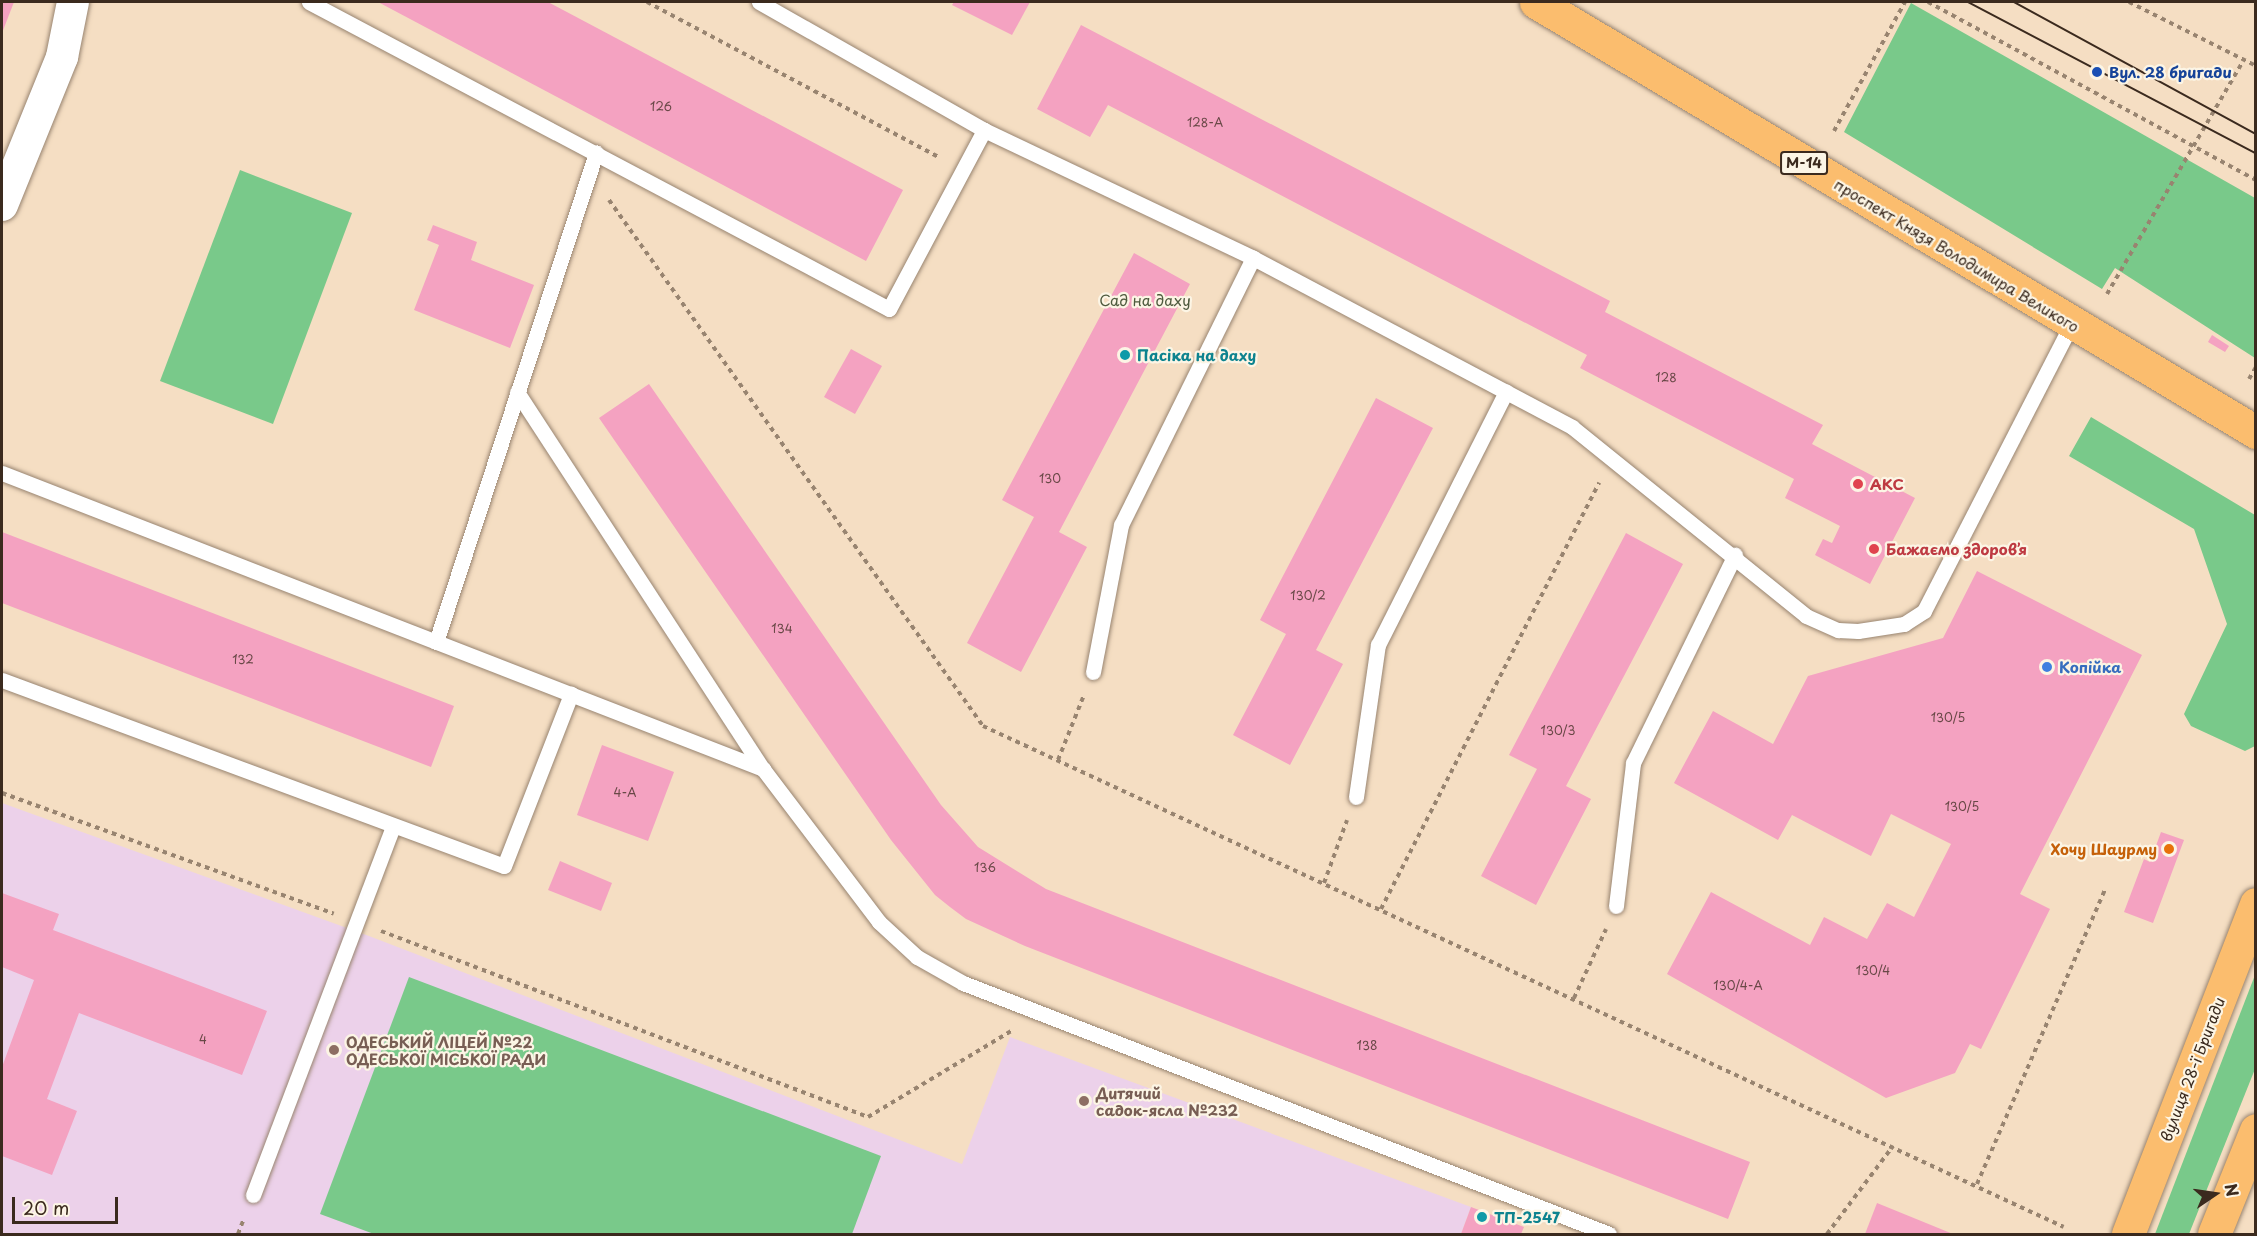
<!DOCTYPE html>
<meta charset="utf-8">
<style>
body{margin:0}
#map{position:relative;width:2257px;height:1236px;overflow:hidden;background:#f5dec3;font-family:"Playpen Sans",sans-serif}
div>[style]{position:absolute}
.built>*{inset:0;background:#ecd1ea}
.green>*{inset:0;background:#79c98a}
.building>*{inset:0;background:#f4a2c1}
.path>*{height:4px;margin-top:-2px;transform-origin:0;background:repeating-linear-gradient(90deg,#988470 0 4.5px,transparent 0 9px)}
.roads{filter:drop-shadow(0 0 2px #988470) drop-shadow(0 0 2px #988470)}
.service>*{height:15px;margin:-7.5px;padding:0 7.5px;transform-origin:7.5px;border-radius:7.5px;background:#fff}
.minor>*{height:32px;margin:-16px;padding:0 16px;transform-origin:16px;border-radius:16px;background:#fff}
.primary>*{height:33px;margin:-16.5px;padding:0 16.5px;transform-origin:16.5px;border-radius:16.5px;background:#fbbd6e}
.trunk>*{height:33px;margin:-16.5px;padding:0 16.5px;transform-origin:16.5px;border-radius:16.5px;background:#fbbd6e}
.tram>*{height:1.5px;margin:-0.75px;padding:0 0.75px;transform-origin:0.75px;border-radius:0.75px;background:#3b2a1e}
.dots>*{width:16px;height:16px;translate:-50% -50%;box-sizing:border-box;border:3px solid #fcf5e5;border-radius:50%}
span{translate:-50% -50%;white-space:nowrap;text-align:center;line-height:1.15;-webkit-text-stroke:4.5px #fcf5e5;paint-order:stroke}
.number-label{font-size:12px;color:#694847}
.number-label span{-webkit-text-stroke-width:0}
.shield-label span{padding:2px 4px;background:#fcf5e5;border:2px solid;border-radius:4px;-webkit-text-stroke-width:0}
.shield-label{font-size:14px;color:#3b2a1e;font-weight:700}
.transit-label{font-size:15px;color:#164399;font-weight:700}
.left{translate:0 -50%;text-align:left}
.street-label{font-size:15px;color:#3b2a1e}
.park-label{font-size:15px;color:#4e5a3e}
.culture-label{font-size:15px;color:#0d838f;font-weight:700}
.health-label{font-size:15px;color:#be3a42;font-weight:700}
.shop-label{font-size:15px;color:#366cbe;font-weight:700}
.food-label{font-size:15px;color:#c56008;font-weight:700}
.right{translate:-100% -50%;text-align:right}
.education-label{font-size:15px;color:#785e54;font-weight:700}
.frame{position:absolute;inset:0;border:3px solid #3b2a1e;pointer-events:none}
.north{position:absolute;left:2185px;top:1164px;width:60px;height:60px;-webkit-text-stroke:4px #fcf5e5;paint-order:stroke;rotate:77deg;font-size:16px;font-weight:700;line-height:24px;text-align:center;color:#3b2a1e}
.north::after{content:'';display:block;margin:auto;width:21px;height:27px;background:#3b2a1e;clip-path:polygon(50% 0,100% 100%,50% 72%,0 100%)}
.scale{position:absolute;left:12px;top:1197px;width:106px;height:27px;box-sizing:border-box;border:3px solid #3b2a1e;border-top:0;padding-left:8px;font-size:18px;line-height:21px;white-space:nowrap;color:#3b2a1e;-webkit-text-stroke:4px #fcf5e5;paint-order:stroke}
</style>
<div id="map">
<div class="built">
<div style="clip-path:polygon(2px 803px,369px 936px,962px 1164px,1010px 1037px,1471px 1207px,1461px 1234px,2px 1234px)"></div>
</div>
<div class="green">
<div style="clip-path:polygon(1911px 3px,2255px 198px,2255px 358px,2115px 268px,2102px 289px,1844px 132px)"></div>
<div style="clip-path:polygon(240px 170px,352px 213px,273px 424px,160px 381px)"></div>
<div style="clip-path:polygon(2091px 417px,2255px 515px,2255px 746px,2245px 751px,2191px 726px,2184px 714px,2227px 624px,2194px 529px,2069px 456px)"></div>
<div style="clip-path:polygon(2255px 975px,2255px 1069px,2189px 1234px,2155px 1234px)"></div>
<div style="clip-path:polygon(409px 977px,881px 1156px,852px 1234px,374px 1234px,320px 1214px)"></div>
</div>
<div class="building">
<div style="clip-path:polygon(2px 2px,14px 2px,2px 33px)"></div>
<div style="clip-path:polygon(378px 2px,548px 2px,903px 190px,866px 261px)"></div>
<div style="clip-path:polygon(954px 2px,1030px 2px,1012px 35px,952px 5px)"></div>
<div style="clip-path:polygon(1081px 25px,1610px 301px,1605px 312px,1823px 425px,1812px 444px,1915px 498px,1870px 584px,1815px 555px,1823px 539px,1832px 543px,1840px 526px,1785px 498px,1794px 479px,1580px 368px,1587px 355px,1108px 105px,1090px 137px,1037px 109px)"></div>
<div style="clip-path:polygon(433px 225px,477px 242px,471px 260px,534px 285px,510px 348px,414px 310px,439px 245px,427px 240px)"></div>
<div style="clip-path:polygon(1134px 253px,1190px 284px,1059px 532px,1087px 547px,1021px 672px,967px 643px,1034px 517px,1002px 500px)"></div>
<div style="clip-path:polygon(2212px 335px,2229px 346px,2225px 352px,2208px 342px)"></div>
<div style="clip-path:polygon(851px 349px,882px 366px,855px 414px,824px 397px)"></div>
<div style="clip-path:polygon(649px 384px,941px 805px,978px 847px,1046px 889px,1750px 1162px,1728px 1219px,1025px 946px,966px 919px,950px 907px,935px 895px,891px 840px,599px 418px)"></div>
<div style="clip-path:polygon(1376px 398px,1433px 428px,1316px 650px,1343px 664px,1290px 765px,1233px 735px,1286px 634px,1260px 620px)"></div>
<div style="clip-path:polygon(2px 532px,454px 706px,431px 767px,2px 603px)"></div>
<div style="clip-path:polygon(1626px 533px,1683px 564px,1566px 786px,1591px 799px,1536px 905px,1481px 876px,1537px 769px,1509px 755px)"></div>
<div style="clip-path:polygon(1977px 571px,2142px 655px,2020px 894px,2050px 909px,1981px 1049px,1970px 1044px,1955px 1073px,1886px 1098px,1667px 974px,1711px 892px,1810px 945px,1824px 917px,1867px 939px,1887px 903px,1914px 917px,1951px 844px,1891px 814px,1871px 856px,1792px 815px,1778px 840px,1674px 783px,1713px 711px,1773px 744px,1808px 676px,1943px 638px)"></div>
<div style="clip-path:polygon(602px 745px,674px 772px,648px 841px,577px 815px)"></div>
<div style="clip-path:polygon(2161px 832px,2184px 840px,2153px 923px,2124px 912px,2144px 859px,2150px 862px)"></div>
<div style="clip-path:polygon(560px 861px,612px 883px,601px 911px,548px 890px)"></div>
<div style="clip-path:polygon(2px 893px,59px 914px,53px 930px,267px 1011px,242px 1075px,79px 1013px,47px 1099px,77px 1111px,52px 1175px,2px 1156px,2px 1067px,34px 980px,2px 967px)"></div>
<div style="clip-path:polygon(1877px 1203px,1953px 1234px,1865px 1234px)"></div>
<div style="clip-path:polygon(1471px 1207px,1524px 1227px,1521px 1234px,1461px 1234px)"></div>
</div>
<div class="path">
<div style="left:647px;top:2px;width:332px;rotate:28deg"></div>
<div style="left:1928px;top:2px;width:373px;rotate:28.5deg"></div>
<div style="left:2129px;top:2px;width:142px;rotate:26.7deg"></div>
<div style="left:1834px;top:131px;width:147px;rotate:-61.2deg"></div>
<div style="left:609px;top:200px;width:645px;rotate:54.59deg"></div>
<div style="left:983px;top:726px;width:1191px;rotate:24.87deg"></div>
<div style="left:2107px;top:294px;width:271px;rotate:-59.7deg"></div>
<div style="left:2249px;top:379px;width:14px;rotate:-60deg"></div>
<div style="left:1058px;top:760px;width:70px;rotate:-68.2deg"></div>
<div style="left:2px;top:793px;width:353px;rotate:20deg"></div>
<div style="left:1324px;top:883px;width:67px;rotate:-69.9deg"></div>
<div style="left:1381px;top:909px;width:479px;rotate:-62.9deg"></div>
<div style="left:381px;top:931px;width:521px;rotate:20.9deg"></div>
<div style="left:868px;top:1117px;width:167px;rotate:-31deg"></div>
<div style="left:1574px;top:998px;width:76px;rotate:-65.1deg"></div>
<div style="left:1977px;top:1184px;width:323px;rotate:-66.5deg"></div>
<div style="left:238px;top:1234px;width:17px;rotate:-69deg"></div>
<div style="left:1827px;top:1234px;width:110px;rotate:-53.1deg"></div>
</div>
<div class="roads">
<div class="service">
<div style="left:309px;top:2px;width:656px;rotate:27.89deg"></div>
<div style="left:889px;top:309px;width:203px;rotate:-62deg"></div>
<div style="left:759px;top:2px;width:259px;rotate:29.6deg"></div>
<div style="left:984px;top:130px;width:298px;rotate:25.4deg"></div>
<div style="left:1253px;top:258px;width:361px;rotate:27.9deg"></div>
<div style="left:1572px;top:427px;width:301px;rotate:38.9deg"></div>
<div style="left:1806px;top:616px;width:35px;rotate:24deg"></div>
<div style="left:1838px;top:630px;width:20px;rotate:3deg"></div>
<div style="left:1858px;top:631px;width:47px;rotate:-8.7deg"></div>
<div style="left:1904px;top:624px;width:24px;rotate:-33deg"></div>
<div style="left:1924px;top:611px;width:322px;rotate:-62.8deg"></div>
<div style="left:517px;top:392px;width:450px;rotate:56.9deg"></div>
<div style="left:763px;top:769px;width:192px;rotate:52.8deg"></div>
<div style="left:879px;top:922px;width:52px;rotate:42.6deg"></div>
<div style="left:917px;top:957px;width:53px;rotate:29.5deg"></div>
<div style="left:963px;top:983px;width:693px;rotate:21.23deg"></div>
<div style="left:2px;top:473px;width:817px;rotate:21.25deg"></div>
<div style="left:436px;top:642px;width:515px;rotate:-71.88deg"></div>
<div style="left:1093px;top:672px;width:150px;rotate:-79.2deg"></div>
<div style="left:1121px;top:525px;width:298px;rotate:-63.7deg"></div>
<div style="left:2px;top:680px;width:535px;rotate:20.33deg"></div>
<div style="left:504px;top:866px;width:185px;rotate:-68.7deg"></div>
<div style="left:1356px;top:797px;width:154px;rotate:-81.8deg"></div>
<div style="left:1378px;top:645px;width:284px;rotate:-63.2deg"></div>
<div style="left:1616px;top:906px;width:144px;rotate:-83.2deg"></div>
<div style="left:1633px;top:763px;width:232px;rotate:-63.9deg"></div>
<div style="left:253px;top:1195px;width:394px;rotate:-69.2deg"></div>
</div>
<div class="minor">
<div style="left:2px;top:205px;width:160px;rotate:-67.9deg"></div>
<div style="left:62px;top:57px;width:56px;rotate:-78.7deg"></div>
</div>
<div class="primary">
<div style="left:2128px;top:1234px;width:354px;rotate:-68.8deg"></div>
<div style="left:2214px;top:1234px;width:112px;rotate:-68deg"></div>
</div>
<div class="trunk">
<div style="left:1536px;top:2px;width:839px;rotate:30.85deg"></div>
</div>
</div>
<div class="tram">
<div style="left:1968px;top:2px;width:325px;rotate:27.7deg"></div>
<div style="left:2014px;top:2px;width:276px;rotate:28.6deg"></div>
</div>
<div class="dots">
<div style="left:2097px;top:72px;background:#1a4fb4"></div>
<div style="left:1125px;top:355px;background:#0f9aa8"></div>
<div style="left:1858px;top:484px;background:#e0444e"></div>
<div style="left:1874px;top:549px;background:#e0444e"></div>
<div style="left:2047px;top:667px;background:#3f7fe0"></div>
<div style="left:2169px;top:849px;background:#e8710a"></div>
<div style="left:334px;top:1050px;background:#8d6e63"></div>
<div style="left:1084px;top:1101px;background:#8d6e63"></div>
<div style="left:1482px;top:1217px;background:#0f9aa8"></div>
</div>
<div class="number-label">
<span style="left:661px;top:107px">126</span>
<span style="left:1205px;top:123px">128-А</span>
<span style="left:1666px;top:378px">128</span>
<span style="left:1050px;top:479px">130</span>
<span style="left:1308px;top:596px">130/2</span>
<span style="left:782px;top:629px">134</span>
<span style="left:243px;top:660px">132</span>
<span style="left:1948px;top:718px">130/5</span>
<span style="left:1558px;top:731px">130/3</span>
<span style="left:625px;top:793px">4-А</span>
<span style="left:1962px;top:807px">130/5</span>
<span style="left:985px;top:868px">136</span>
<span style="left:1873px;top:971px">130/4</span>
<span style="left:1738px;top:986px">130/4-А</span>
<span style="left:203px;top:1040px">4</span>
<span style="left:1367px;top:1046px">138</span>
</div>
<div class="shield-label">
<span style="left:1804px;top:163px">М-14</span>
</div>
<div class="transit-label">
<span class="left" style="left:2109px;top:72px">Вул. 28 бригади</span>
</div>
<div class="street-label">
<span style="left:1957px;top:255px;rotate:31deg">проспект Князя Володимира Великого</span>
<span style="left:2192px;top:1069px;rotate:-69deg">вулиця 28-ї Бригади</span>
</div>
<div class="park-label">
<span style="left:1145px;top:300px">Сад на даху</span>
</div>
<div class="culture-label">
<span class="left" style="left:1137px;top:355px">Пасіка на даху</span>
<span class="left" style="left:1494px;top:1217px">ТП-2547</span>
</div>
<div class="health-label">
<span class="left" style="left:1870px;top:484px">АКС</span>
<span class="left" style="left:1886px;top:549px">Бажаємо здоровʼя</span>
</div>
<div class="shop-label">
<span class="left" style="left:2059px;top:667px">Копійка</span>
</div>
<div class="food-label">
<span class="right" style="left:2157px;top:849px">Хочу Шаурму</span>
</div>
<div class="education-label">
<span class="left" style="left:346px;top:1050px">ОДЕСЬКИЙ ЛІЦЕЙ №22<br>ОДЕСЬКОЇ МІСЬКОЇ РАДИ</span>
<span class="left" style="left:1096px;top:1101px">Дитячий<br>садок-ясла №232</span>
</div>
<div class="frame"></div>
<div class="north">N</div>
<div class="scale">20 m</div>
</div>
